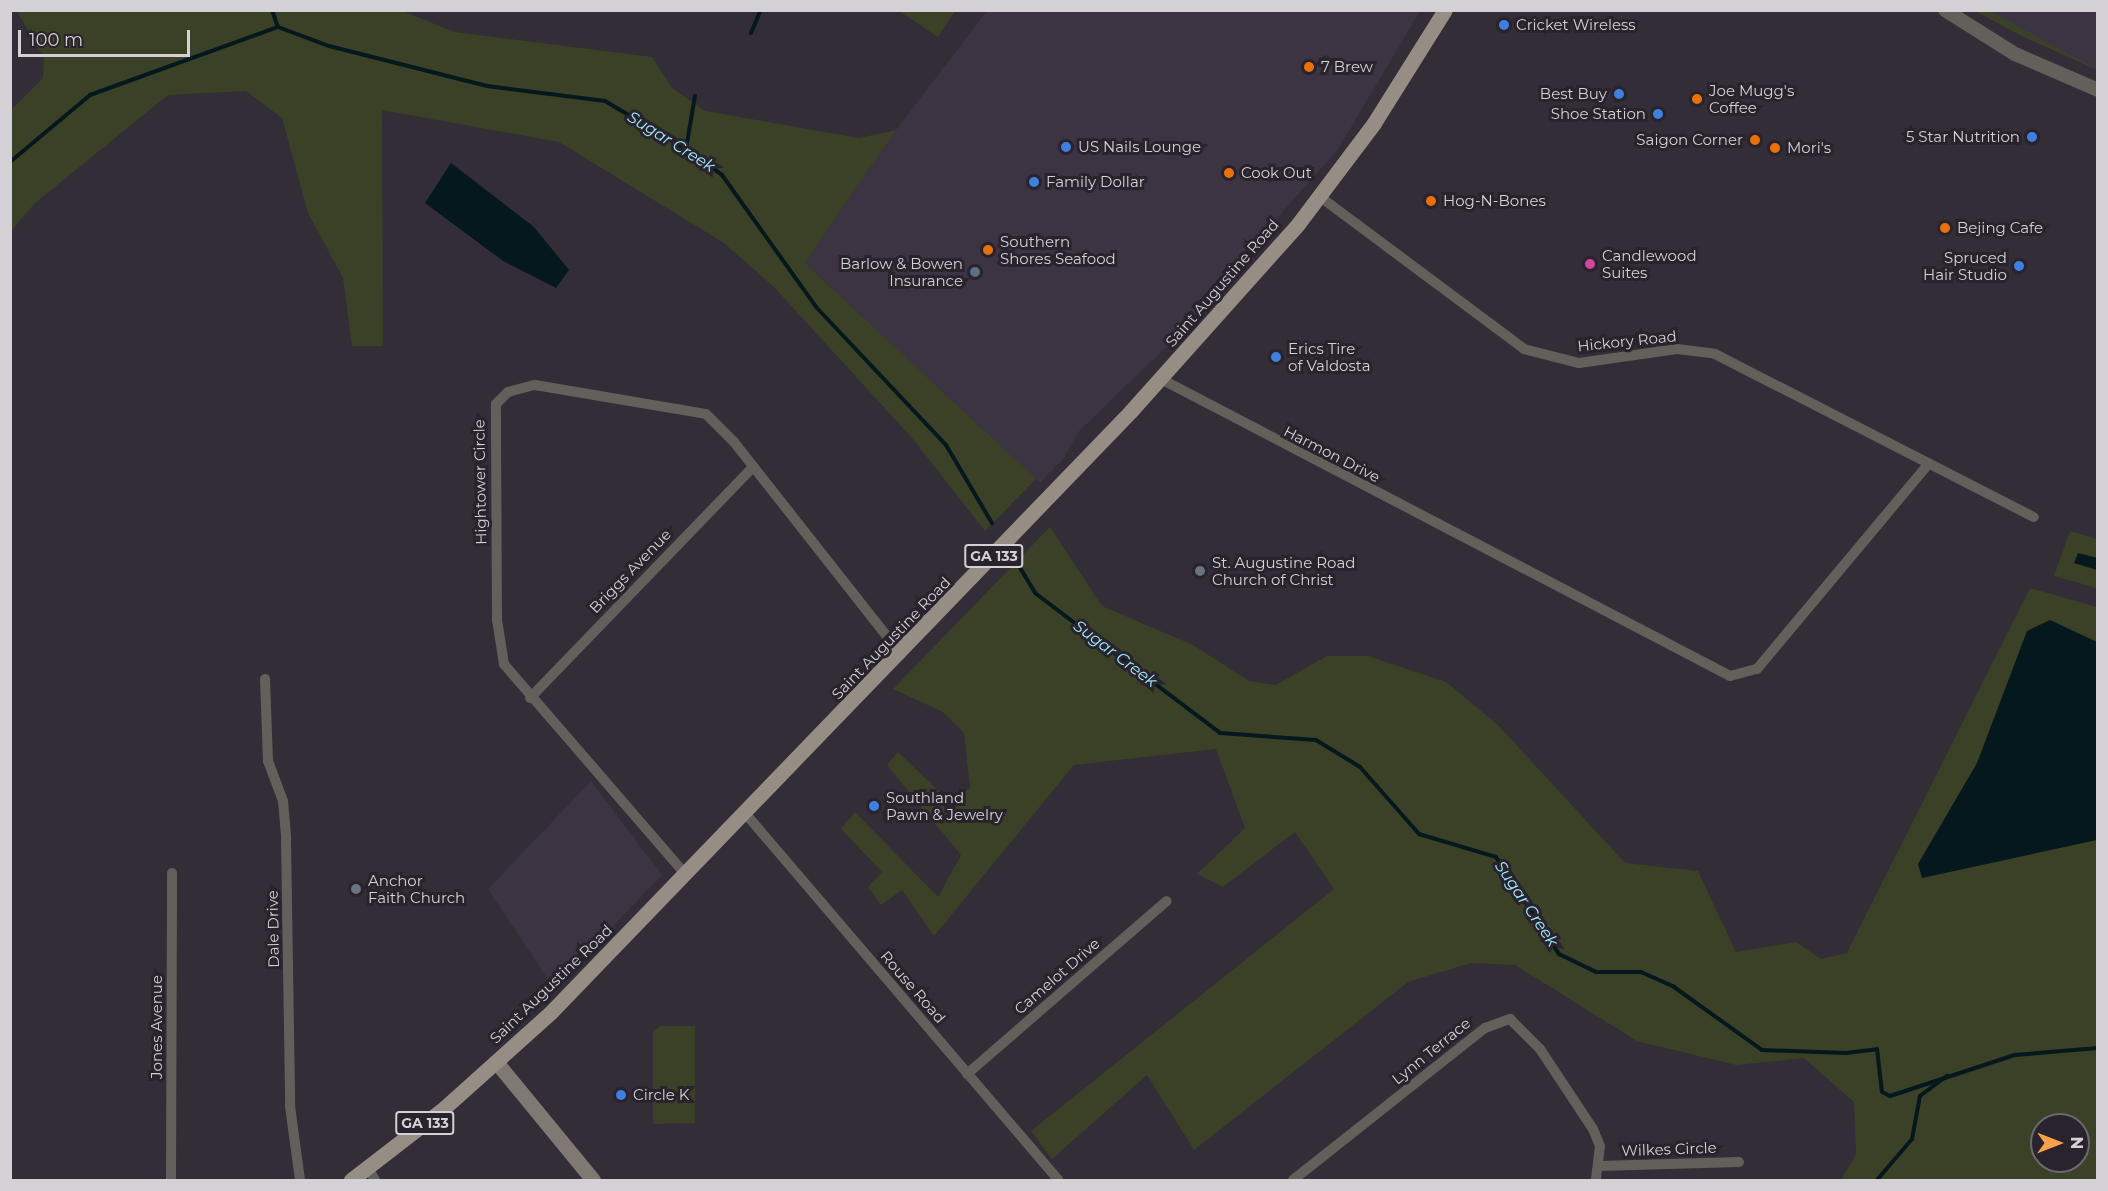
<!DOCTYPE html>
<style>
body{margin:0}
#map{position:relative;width:2108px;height:1191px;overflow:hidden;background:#322d36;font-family:Montserrat,sans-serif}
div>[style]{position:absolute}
.built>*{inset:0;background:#3d3443}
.green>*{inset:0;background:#3b4127}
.water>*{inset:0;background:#05181d}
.stream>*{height:4px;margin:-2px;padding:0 2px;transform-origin:2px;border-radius:2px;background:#05181d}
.minor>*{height:10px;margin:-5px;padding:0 5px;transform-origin:5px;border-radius:5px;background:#635f5b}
.tertiary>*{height:14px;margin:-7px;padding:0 7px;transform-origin:7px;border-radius:7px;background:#635f5b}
.secondary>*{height:15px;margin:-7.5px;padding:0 7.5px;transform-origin:7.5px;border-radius:7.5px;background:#807973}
.primary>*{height:15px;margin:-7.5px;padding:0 7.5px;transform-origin:7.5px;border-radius:7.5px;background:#968d85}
.dots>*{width:16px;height:16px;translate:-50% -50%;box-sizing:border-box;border:3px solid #28232c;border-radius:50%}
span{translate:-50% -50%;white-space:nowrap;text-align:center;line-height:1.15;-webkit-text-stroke:6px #28232c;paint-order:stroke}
.shield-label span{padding:2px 4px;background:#28232c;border:2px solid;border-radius:4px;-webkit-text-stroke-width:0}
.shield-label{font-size:14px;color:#d3d0d6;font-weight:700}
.poi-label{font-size:15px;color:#d3d0d6}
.left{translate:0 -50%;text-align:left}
.right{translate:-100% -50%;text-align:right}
.street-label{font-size:15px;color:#d3d0d6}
.water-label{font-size:16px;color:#a0ecff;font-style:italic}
.frame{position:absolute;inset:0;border:12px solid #d3d0d6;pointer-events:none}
.north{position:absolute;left:2030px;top:1113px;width:60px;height:60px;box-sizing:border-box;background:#28232c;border:2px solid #6c6870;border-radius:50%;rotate:90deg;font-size:16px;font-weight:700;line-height:24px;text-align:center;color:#d3d0d6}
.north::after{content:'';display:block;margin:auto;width:21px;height:27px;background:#f9a04d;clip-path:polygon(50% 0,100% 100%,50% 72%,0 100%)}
.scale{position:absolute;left:18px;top:30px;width:172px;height:27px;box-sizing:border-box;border:3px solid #d3d0d6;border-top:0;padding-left:8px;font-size:18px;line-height:21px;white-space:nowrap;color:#d3d0d6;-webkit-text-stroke:4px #28232c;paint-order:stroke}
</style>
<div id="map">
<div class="built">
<div style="clip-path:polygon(987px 11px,1420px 11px,1338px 149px,1233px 268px,1221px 294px,1079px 431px,1064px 458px,1040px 483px,805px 263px,896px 130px)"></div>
<div style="clip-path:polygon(1975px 11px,2097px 11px,2097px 70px,2022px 36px)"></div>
<div style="clip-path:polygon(591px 781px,662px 875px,554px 988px,488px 889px)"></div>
</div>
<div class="green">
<div style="clip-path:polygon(17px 11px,402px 11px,455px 32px,652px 57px,672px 88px,705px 111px,859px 138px,896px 130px,805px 263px,1036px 479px,985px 531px,912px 438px,774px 287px,724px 243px,559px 142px,382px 110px,383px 346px,352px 346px,343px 278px,308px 213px,282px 118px,246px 91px,168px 95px,35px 203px,11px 231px,11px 110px,43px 78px,44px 58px)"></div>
<div style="clip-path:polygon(955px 11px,938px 37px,899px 11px,955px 10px)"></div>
<div style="clip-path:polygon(1975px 11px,1990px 11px,2097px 70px,2022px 36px)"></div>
<div style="clip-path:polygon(evenodd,1050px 527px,1102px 606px,1193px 645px,1249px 681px,1276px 685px,1327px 656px,1368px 656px,1446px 682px,1498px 725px,1625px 863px,1698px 871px,1736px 952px,1796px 942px,1821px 959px,1847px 953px,2030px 588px,2097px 607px,2097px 1180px,1841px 1180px,1856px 1154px,1854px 1102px,1804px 1058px,1736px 1065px,1637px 1041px,1515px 965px,1471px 963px,1408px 982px,1194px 1150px,1147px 1075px,1052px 1159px,1031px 1131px,1334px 889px,1295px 832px,1223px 887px,1197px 874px,1245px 828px,1216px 749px,1074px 765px,934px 936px,902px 890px,881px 905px,868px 887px,882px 872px,841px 829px,855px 812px,938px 897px,961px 855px,887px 765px,898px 752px,948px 800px,970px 788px,964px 733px,943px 712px,893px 689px,1050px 527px,2042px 1125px,2078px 1125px,2078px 1161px,2042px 1161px,2042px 1125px)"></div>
<div style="clip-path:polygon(2070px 531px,2097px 539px,2097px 588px,2054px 576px)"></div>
<div style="clip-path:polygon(660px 1026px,695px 1026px,695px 1123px,653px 1124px,653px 1032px)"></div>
</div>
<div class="water">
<div style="clip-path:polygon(451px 163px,534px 227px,569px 270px,556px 288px,503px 261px,425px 203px)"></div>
<div style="clip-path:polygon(2078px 553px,2097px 558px,2097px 570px,2074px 563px)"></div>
<div style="clip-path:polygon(2050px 620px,2097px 642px,2097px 840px,1922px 878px,1918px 864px,1977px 763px,2027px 631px)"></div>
</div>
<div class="stream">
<div style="left:272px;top:10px;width:18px;rotate:71deg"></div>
<div style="left:278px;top:27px;width:54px;rotate:20.4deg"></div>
<div style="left:329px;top:46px;width:163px;rotate:14.2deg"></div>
<div style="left:487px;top:86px;width:119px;rotate:7.2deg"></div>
<div style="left:605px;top:101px;width:94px;rotate:30.7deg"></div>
<div style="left:686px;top:149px;width:44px;rotate:35.8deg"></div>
<div style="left:722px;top:175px;width:163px;rotate:54.5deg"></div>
<div style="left:817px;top:308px;width:188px;rotate:46.7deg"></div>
<div style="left:946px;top:445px;width:91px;rotate:59.5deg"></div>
<div style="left:751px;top:33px;width:25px;rotate:-67deg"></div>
<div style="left:686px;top:149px;width:54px;rotate:-80.4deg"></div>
<div style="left:10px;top:162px;width:104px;rotate:-39.9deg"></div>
<div style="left:90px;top:95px;width:200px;rotate:-19.9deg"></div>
<div style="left:1019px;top:566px;width:31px;rotate:59deg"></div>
<div style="left:1035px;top:593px;width:232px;rotate:37.1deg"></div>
<div style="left:1220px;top:733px;width:96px;rotate:4.2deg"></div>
<div style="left:1316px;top:740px;width:52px;rotate:31.5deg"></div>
<div style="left:1360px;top:767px;width:89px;rotate:48.6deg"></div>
<div style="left:1419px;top:834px;width:80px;rotate:16.6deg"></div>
<div style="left:1496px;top:857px;width:116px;rotate:57deg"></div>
<div style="left:1559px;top:954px;width:41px;rotate:25.9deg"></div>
<div style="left:1596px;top:972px;width:45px"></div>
<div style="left:1641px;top:972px;width:36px;rotate:24deg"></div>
<div style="left:1674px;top:987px;width:108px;rotate:35.6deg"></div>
<div style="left:1762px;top:1050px;width:84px;rotate:2deg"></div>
<div style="left:1846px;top:1053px;width:31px;rotate:-7deg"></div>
<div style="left:1877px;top:1049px;width:43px;rotate:83.4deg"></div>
<div style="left:1882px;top:1092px;width:9px;rotate:27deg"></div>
<div style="left:1890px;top:1096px;width:132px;rotate:-18.2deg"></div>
<div style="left:2015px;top:1055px;width:83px;rotate:-4.8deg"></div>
<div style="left:1877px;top:1180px;width:54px;rotate:-49.5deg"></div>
<div style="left:1912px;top:1139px;width:44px;rotate:-79.5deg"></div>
<div style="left:1920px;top:1096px;width:34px;rotate:-37deg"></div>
</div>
<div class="minor">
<div style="left:1319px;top:196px;width:256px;rotate:36.7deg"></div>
<div style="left:1524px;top:349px;width:57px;rotate:14.3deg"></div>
<div style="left:1579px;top:363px;width:99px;rotate:-8.1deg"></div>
<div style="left:1677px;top:349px;width:38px;rotate:7deg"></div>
<div style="left:1715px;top:354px;width:358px;rotate:27.1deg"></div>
<div style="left:1161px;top:379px;width:642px;rotate:27.56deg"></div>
<div style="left:1730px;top:676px;width:28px;rotate:-15deg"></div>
<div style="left:1757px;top:669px;width:268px;rotate:-50.1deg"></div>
<div style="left:265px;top:679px;width:82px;rotate:87.9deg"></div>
<div style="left:268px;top:761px;width:43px;rotate:69.4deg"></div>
<div style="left:283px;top:801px;width:37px;rotate:85deg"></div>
<div style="left:286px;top:838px;width:268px;rotate:89.1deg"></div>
<div style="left:290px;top:1106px;width:75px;rotate:82.3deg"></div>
<div style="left:530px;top:698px;width:321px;rotate:-46deg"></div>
<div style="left:745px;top:813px;width:482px;rotate:49.5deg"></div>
<div style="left:686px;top:875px;width:279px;rotate:-130.8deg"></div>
<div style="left:504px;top:664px;width:45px;rotate:-99deg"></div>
<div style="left:497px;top:620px;width:216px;rotate:-90.3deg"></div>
<div style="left:496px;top:404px;width:17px;rotate:-45deg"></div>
<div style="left:508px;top:392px;width:28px;rotate:-15deg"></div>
<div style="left:535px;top:385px;width:173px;rotate:9.6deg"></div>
<div style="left:706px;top:414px;width:40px;rotate:45deg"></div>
<div style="left:734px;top:442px;width:270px;rotate:51.8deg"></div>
<div style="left:967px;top:1074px;width:264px;rotate:-40.9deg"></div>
<div style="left:1599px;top:1166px;width:140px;rotate:-1.6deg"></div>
<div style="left:368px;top:1168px;width:14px;rotate:60deg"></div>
<div style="left:171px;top:1180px;width:307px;rotate:-89.8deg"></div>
<div style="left:1293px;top:1180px;width:245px;rotate:-38.4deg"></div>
<div style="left:1485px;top:1028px;width:27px;rotate:-20deg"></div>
<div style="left:1510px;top:1019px;width:42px;rotate:45deg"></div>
<div style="left:1540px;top:1049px;width:96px;rotate:56.5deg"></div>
<div style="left:1593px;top:1129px;width:18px;rotate:68deg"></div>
<div style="left:1600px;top:1146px;width:34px;rotate:97deg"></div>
</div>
<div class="tertiary">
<div style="left:1945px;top:10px;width:83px;rotate:32.2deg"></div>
<div style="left:2015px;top:54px;width:90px;rotate:23.4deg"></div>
</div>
<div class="secondary">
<div style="left:497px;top:1063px;width:151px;rotate:50.6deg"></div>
</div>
<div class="primary">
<div style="left:351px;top:1180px;width:116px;rotate:-37.7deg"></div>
<div style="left:443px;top:1109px;width:145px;rotate:-41.9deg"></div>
<div style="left:551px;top:1012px;width:834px;rotate:-46.02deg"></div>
<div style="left:1130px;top:412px;width:252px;rotate:-48.2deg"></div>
<div style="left:1298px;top:224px;width:126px;rotate:-53deg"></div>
<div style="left:1374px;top:123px;width:133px;rotate:-57.9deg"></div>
</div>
<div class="dots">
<div style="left:1504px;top:25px;background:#3f7fe0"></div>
<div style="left:1309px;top:67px;background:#e8710a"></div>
<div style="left:1619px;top:94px;background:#3f7fe0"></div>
<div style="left:1697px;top:99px;background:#e8710a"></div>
<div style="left:1658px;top:114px;background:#3f7fe0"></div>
<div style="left:2032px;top:137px;background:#3f7fe0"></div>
<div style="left:1755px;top:140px;background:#e8710a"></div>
<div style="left:1066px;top:147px;background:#3f7fe0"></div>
<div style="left:1775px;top:148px;background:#e8710a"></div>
<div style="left:1229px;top:173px;background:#e8710a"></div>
<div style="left:1034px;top:182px;background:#3f7fe0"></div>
<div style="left:1431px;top:201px;background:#e8710a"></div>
<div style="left:1945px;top:228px;background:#e8710a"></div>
<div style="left:988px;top:250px;background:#e8710a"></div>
<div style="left:1590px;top:264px;background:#d1479c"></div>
<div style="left:2019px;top:266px;background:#3f7fe0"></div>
<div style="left:975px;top:272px;background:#5c6f8a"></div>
<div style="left:1276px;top:357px;background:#3f7fe0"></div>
<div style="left:1200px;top:571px;background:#6b7280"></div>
<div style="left:874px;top:806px;background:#3f7fe0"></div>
<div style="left:356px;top:889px;background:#6b7280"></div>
<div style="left:621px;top:1095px;background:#3f7fe0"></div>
</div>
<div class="shield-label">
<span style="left:994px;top:556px">GA 133</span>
<span style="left:425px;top:1123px">GA 133</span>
</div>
<div class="poi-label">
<span class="left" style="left:1516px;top:25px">Cricket Wireless</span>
<span class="left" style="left:1321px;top:67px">7 Brew</span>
<span class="left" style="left:1709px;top:99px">Joe Mugg's<br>Coffee</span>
<span class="right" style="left:1607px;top:94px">Best Buy</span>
<span class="right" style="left:1646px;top:114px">Shoe Station</span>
<span class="right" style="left:2020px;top:137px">5 Star Nutrition</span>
<span class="right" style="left:1743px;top:140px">Saigon Corner</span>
<span class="left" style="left:1078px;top:147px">US Nails Lounge</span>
<span class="left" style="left:1787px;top:148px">Mori's</span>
<span class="left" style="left:1241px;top:173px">Cook Out</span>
<span class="left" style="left:1046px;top:182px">Family Dollar</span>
<span class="left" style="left:1443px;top:201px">Hog-N-Bones</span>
<span class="left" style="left:1957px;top:228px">Bejing Cafe</span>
<span class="left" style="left:1000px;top:250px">Southern<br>Shores Seafood</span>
<span class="left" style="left:1602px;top:264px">Candlewood<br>Suites</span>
<span class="right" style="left:2007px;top:266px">Spruced<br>Hair Studio</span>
<span class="right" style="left:963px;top:272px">Barlow &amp; Bowen<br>Insurance</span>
<span class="left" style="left:1288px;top:357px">Erics Tire<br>of Valdosta</span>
<span class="left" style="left:1212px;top:571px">St. Augustine Road<br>Church of Christ</span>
<span class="left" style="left:886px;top:806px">Southland<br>Pawn &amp; Jewelry</span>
<span class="left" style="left:368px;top:889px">Anchor<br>Faith Church</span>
<span class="left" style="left:633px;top:1095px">Circle K</span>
</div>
<div class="street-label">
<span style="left:1222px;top:283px;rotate:-49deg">Saint Augustine Road</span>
<span style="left:1627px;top:341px;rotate:-6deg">Hickory Road</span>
<span style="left:1332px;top:454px;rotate:27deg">Harmon Drive</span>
<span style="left:480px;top:482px;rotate:-91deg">Hightower Circle</span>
<span style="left:630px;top:571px;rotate:-46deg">Briggs Avenue</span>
<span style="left:891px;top:638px;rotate:-46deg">Saint Augustine Road</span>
<span style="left:273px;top:929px;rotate:-91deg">Dale Drive</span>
<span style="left:1057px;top:976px;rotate:-41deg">Camelot Drive</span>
<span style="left:551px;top:984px;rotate:-44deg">Saint Augustine Road</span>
<span style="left:913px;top:987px;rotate:49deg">Rouse Road</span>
<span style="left:157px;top:1027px;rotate:-90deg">Jones Avenue</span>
<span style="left:1431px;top:1051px;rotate:-39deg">Lynn Terrace</span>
<span style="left:1669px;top:1149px;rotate:-2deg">Wilkes Circle</span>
</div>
<div class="water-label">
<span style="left:671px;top:142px;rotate:32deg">Sugar Creek</span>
<span style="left:1115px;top:654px;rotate:37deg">Sugar Creek</span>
<span style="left:1526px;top:904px;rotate:56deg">Sugar Creek</span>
</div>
<div class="frame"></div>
<div class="north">N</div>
<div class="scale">100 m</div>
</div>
